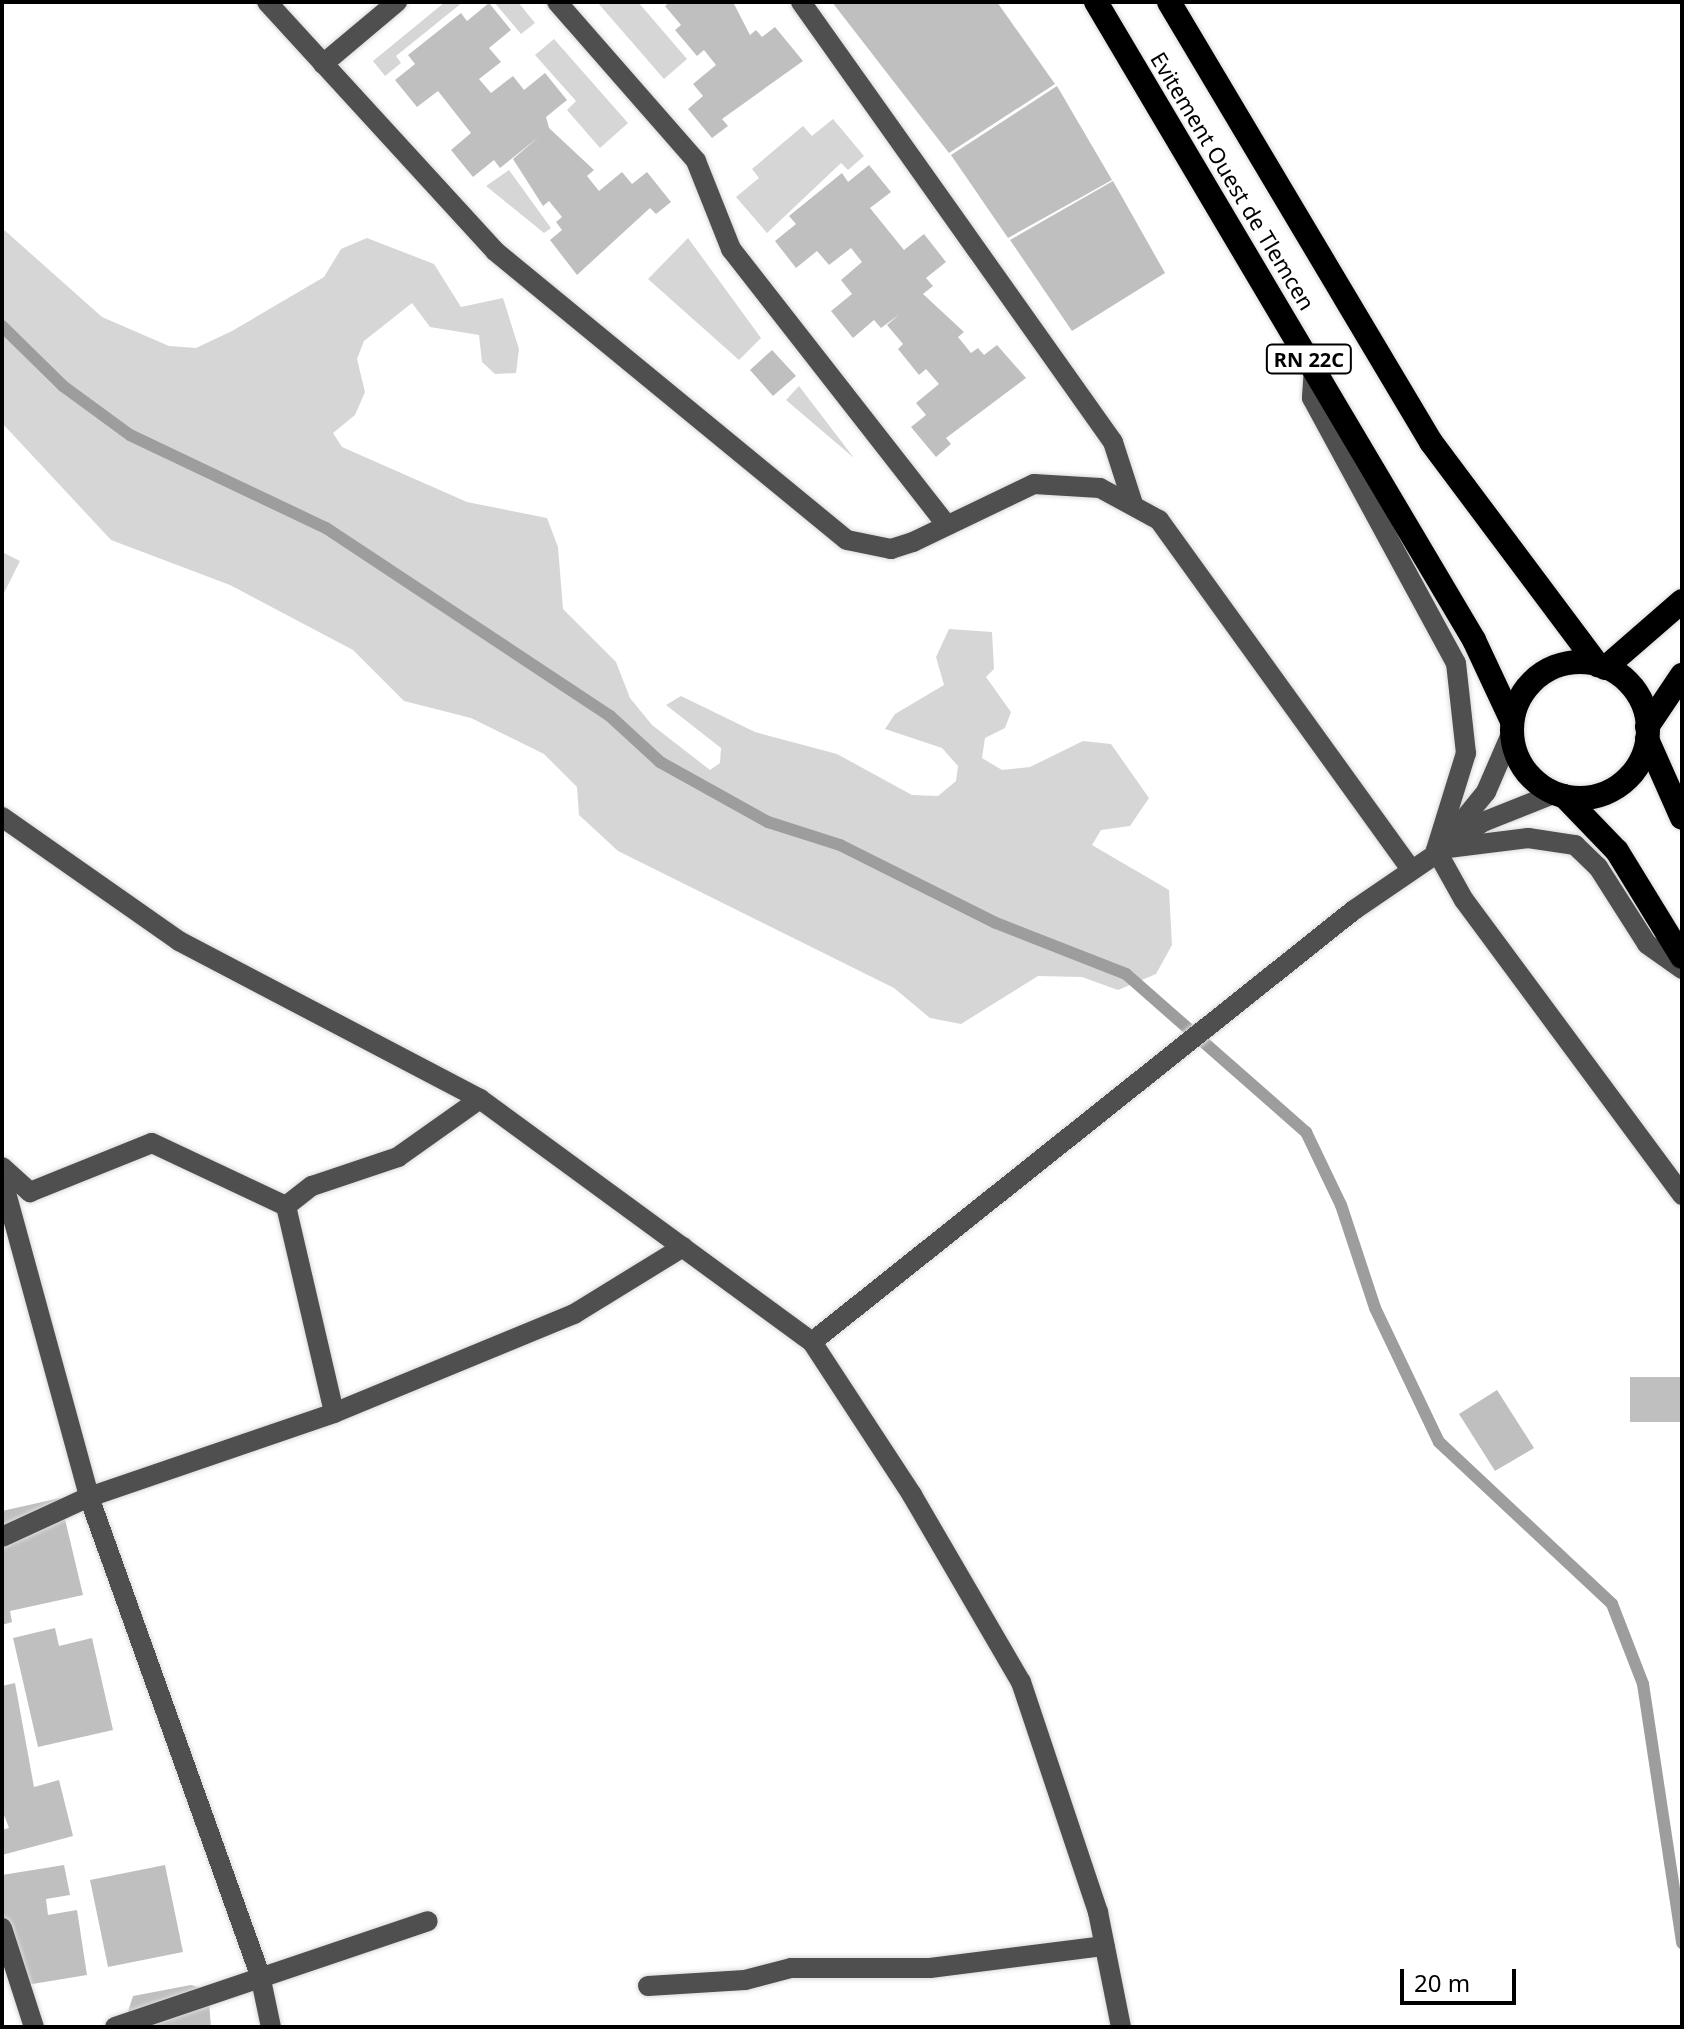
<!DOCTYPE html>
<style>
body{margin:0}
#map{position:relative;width:1684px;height:2029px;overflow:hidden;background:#fff;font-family:"Noto Sans",sans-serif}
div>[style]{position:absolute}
.green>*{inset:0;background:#d6d6d6}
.stream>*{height:12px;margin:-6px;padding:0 6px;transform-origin:6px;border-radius:6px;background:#9d9d9d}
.building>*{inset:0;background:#bfbfbf}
.roads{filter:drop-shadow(0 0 2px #dbdbdb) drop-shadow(0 0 2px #dbdbdb)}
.minor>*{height:20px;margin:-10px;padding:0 10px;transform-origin:10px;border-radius:10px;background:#4f4f4f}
.highway>*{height:24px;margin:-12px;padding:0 12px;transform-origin:12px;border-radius:12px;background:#000}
.highway>.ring{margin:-12px;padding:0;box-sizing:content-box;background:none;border:24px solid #000;border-radius:50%}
span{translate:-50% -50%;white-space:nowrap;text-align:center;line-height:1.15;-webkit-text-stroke:7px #fff;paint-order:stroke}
.shield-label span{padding:2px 6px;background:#fff;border:2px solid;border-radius:6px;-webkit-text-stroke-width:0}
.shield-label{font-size:20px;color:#000;font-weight:700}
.street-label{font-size:22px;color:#000}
.frame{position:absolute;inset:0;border:4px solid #000;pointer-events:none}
.scale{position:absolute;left:1400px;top:1969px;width:116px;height:36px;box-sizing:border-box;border:4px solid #000;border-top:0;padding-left:10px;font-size:24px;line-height:28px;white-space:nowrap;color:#000;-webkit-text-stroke:6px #fff;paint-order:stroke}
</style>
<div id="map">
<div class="green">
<div style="clip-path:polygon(445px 2px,463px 2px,396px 56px,401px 63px,385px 76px,373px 61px)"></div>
<div style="clip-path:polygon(494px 2px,518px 2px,535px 23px,521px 34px)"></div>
<div style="clip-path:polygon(597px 2px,638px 2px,687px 59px,664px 79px)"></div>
<div style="clip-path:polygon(554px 39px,628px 123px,600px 148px,567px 110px,576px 101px,535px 55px)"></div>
<div style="clip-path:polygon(833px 119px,864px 156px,848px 170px,841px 163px,767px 233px,736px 197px,759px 178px,752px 169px,803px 126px,812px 136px)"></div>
<div style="clip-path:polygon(509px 170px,551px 228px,544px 233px,486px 186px)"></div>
<div style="clip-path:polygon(2px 228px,102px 317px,169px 346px,196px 348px,232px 331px,324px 277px,341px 249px,367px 238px,434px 264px,461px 307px,503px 298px,519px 349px,516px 373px,495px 374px,482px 362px,479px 335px,430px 327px,412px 303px,364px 341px,357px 359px,365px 392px,355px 415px,333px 433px,342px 447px,467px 502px,547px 518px,558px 547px,563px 609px,616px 662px,630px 698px,652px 725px,710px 770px,720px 763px,721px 748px,666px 705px,681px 696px,755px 732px,837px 754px,912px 795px,938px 796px,956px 781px,958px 766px,942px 748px,885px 729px,895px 714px,944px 685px,936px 657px,949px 629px,992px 632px,994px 669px,986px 677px,1011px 712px,1005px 728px,985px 738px,982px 758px,1002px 770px,1030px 767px,1083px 741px,1111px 744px,1149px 798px,1130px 826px,1101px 830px,1092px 845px,1169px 890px,1172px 945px,1156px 974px,1118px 990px,1082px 977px,1038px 976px,961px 1024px,930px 1018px,894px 988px,618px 851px,579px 815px,577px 787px,544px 754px,471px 718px,404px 701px,353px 650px,230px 585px,111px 540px,2px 423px)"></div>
<div style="clip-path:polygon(688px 238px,761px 338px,739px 360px,648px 279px)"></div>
<div style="clip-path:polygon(799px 386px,854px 458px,786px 400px)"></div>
<div style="clip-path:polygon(2px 552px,20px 561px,2px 597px)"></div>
</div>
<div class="stream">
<div style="left:2px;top:326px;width:86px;rotate:44.5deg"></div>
<div style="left:63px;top:386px;width:83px;rotate:36.2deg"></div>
<div style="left:130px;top:435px;width:217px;rotate:25.4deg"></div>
<div style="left:326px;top:528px;width:341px;rotate:33.5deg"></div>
<div style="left:610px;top:716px;width:68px;rotate:42.6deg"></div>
<div style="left:660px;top:762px;width:124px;rotate:29.1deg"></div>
<div style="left:768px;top:822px;width:76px;rotate:17.7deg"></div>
<div style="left:840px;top:845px;width:174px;rotate:26.6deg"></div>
<div style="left:996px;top:923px;width:140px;rotate:21.4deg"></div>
<div style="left:1126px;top:974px;width:240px;rotate:41.3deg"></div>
<div style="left:1306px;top:1132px;width:81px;rotate:64.4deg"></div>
<div style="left:1341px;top:1205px;width:108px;rotate:71.7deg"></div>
<div style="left:1375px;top:1308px;width:148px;rotate:64.5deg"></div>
<div style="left:1439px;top:1442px;width:237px;rotate:43.1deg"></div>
<div style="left:1612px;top:1604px;width:86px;rotate:68.8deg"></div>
<div style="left:1643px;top:1684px;width:262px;rotate:81.4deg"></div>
</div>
<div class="building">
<div style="clip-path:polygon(670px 2px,733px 2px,750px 35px,756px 30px,762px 37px,775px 27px,803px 61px,722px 119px,728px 126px,712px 138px,688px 109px,703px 96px,693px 84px,716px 65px,704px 50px,697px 56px,675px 30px,681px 25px,665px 6px)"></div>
<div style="clip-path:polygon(832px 2px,997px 2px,1055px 84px,949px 153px)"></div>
<div style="clip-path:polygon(489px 3px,511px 30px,489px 48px,501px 62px,479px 79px,491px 93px,513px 76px,524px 90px,545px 73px,567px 100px,546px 117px,549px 128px,594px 170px,587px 176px,599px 191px,622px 172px,632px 184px,647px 172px,671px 202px,656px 214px,650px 208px,577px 275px,550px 240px,562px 230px,556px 222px,562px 217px,549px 201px,543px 206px,513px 159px,540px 136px,500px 168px,494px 160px,473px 177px,451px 150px,471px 133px,438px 91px,417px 107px,395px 80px,415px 64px,408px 55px,461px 13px,467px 21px)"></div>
<div style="clip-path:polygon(1057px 86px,1112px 180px,1008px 238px,951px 155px)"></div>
<div style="clip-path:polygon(869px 165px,891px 192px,870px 208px,904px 250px,924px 234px,946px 262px,926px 278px,933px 286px,923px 294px,964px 332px,958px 337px,971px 353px,978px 348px,984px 355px,997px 345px,1026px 378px,946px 438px,951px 444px,936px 457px,911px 427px,926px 415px,916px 403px,939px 384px,926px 369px,919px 375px,898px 349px,903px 344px,887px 325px,900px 314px,881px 328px,874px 320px,853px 338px,831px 311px,852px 294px,841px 280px,862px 262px,851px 248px,829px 265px,817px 251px,796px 268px,775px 241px,796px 224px,789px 216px,842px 173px,848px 182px)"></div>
<div style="clip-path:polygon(1113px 181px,1165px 273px,1072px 331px,1010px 240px)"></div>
<div style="clip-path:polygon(772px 350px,796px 376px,773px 396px,750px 370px)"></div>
<div style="clip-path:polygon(1630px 1377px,1682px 1377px,1682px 1422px,1630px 1422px)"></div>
<div style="clip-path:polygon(1497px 1390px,1534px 1448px,1495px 1471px,1459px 1414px)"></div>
<div style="clip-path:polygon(60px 1498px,83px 1595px,10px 1611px,12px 1622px,2px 1625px,2px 1511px)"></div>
<div style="clip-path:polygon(55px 1628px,59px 1646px,92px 1638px,113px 1730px,38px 1747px,13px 1638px)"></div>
<div style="clip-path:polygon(15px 1683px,34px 1787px,59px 1780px,73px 1836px,2px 1855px,2px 1830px,9px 1828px,2px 1810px,2px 1686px)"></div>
<div style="clip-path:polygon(64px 1865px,70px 1895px,46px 1899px,48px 1915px,77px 1910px,87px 1975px,14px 1987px,2px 1959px,2px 1875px)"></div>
<div style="clip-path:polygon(165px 1865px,183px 1952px,108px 1967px,90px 1880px)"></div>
<div style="clip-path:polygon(191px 1985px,208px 1990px,211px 2027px,123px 2027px,133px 1996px)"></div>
</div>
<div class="roads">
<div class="minor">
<div style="left:267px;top:2px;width:338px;rotate:47.5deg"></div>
<div style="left:495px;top:251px;width:455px;rotate:39.4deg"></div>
<div style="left:847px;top:540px;width:45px;rotate:11.6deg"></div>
<div style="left:891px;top:549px;width:23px;rotate:-18deg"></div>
<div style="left:913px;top:542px;width:134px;rotate:-25.6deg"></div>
<div style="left:1034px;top:484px;width:66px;rotate:3.5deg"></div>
<div style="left:1100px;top:488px;width:67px;rotate:28.5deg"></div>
<div style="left:1159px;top:520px;width:430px;rotate:54.2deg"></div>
<div style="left:557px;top:2px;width:211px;rotate:48.8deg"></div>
<div style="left:696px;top:161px;width:95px;rotate:68.3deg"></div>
<div style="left:731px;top:249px;width:349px;rotate:52deg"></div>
<div style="left:801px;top:2px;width:539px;rotate:54.66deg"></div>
<div style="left:1113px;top:442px;width:62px;rotate:72.1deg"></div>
<div style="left:323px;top:64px;width:97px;rotate:-40deg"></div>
<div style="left:1314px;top:368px;width:30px;rotate:94deg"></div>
<div style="left:1312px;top:398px;width:302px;rotate:61.5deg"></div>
<div style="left:1456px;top:663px;width:91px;rotate:83.7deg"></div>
<div style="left:1466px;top:753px;width:102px;rotate:107.2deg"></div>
<div style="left:2px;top:817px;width:216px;rotate:35deg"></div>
<div style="left:179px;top:941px;width:340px;rotate:27.7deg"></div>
<div style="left:480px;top:1099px;width:411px;rotate:36.2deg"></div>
<div style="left:812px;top:1342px;width:183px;rotate:56.8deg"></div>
<div style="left:912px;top:1495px;width:216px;rotate:59.8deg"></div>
<div style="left:1021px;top:1682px;width:243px;rotate:71.5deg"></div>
<div style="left:1098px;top:1912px;width:117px;rotate:78.7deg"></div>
<div style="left:1455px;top:830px;width:49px;rotate:-50.8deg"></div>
<div style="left:1486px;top:792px;width:65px;rotate:-66.6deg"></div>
<div style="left:1448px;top:848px;width:81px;rotate:-7.1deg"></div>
<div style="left:1528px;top:838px;width:48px;rotate:8.5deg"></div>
<div style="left:1575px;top:845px;width:32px;rotate:44deg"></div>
<div style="left:1598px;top:867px;width:91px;rotate:57.5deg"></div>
<div style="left:1647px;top:944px;width:43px;rotate:35.5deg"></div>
<div style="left:1436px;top:850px;width:57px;rotate:60.8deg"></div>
<div style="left:1464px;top:900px;width:367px;rotate:53.5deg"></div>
<div style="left:2px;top:1167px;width:38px;rotate:42deg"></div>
<div style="left:30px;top:1192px;width:131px;rotate:-21.9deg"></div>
<div style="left:152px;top:1143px;width:148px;rotate:25.2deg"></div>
<div style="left:2px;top:1178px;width:331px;rotate:74.7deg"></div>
<div style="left:89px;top:1497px;width:508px;rotate:70.32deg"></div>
<div style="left:260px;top:1975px;width:53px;rotate:78.1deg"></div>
<div style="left:286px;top:1206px;width:33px;rotate:-38deg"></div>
<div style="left:312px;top:1186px;width:91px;rotate:-18.6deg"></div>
<div style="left:398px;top:1157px;width:100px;rotate:-35.3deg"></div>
<div style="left:286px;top:1206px;width:212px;rotate:76.9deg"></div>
<div style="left:812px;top:1342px;width:693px;rotate:-38.56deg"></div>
<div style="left:1354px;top:910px;width:156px;rotate:-34.3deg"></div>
<div style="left:1483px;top:822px;width:79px;rotate:-21.7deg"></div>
<div style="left:2px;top:1537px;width:96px;rotate:-24.7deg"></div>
<div style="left:89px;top:1497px;width:259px;rotate:-18.9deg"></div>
<div style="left:334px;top:1413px;width:260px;rotate:-22.4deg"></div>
<div style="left:574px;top:1314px;width:128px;rotate:-31.6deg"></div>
<div style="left:2px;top:1928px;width:104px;rotate:72.1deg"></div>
<div style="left:648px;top:1986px;width:97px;rotate:-3.5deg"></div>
<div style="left:745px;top:1980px;width:48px;rotate:-14.6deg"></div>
<div style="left:791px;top:1968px;width:139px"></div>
<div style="left:930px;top:1968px;width:176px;rotate:-7.2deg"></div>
<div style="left:115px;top:2027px;width:330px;rotate:-18.7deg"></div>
</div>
<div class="highway">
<div style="left:1096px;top:2px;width:742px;rotate:59.35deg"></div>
<div style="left:1474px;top:640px;width:89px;rotate:64.9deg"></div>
<div style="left:1169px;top:2px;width:512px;rotate:59.23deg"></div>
<div style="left:1431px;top:442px;width:279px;rotate:53.2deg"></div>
<div class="ring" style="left:1512px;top:662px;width:112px;height:112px"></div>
<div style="left:1605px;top:668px;width:102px;rotate:-41deg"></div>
<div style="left:1647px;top:727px;width:63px;rotate:-56.1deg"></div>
<div style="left:1647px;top:739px;width:86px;rotate:66.1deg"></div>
<div style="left:1564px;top:796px;width:76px;rotate:46.1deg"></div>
<div style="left:1617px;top:851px;width:124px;rotate:58.5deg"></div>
</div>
</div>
<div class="shield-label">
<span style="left:1309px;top:359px">RN 22C</span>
</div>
<div class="street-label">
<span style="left:1233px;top:181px;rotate:59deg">Evitement Ouest de Tlemcen</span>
</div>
<div class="frame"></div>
<div class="scale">20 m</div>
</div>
